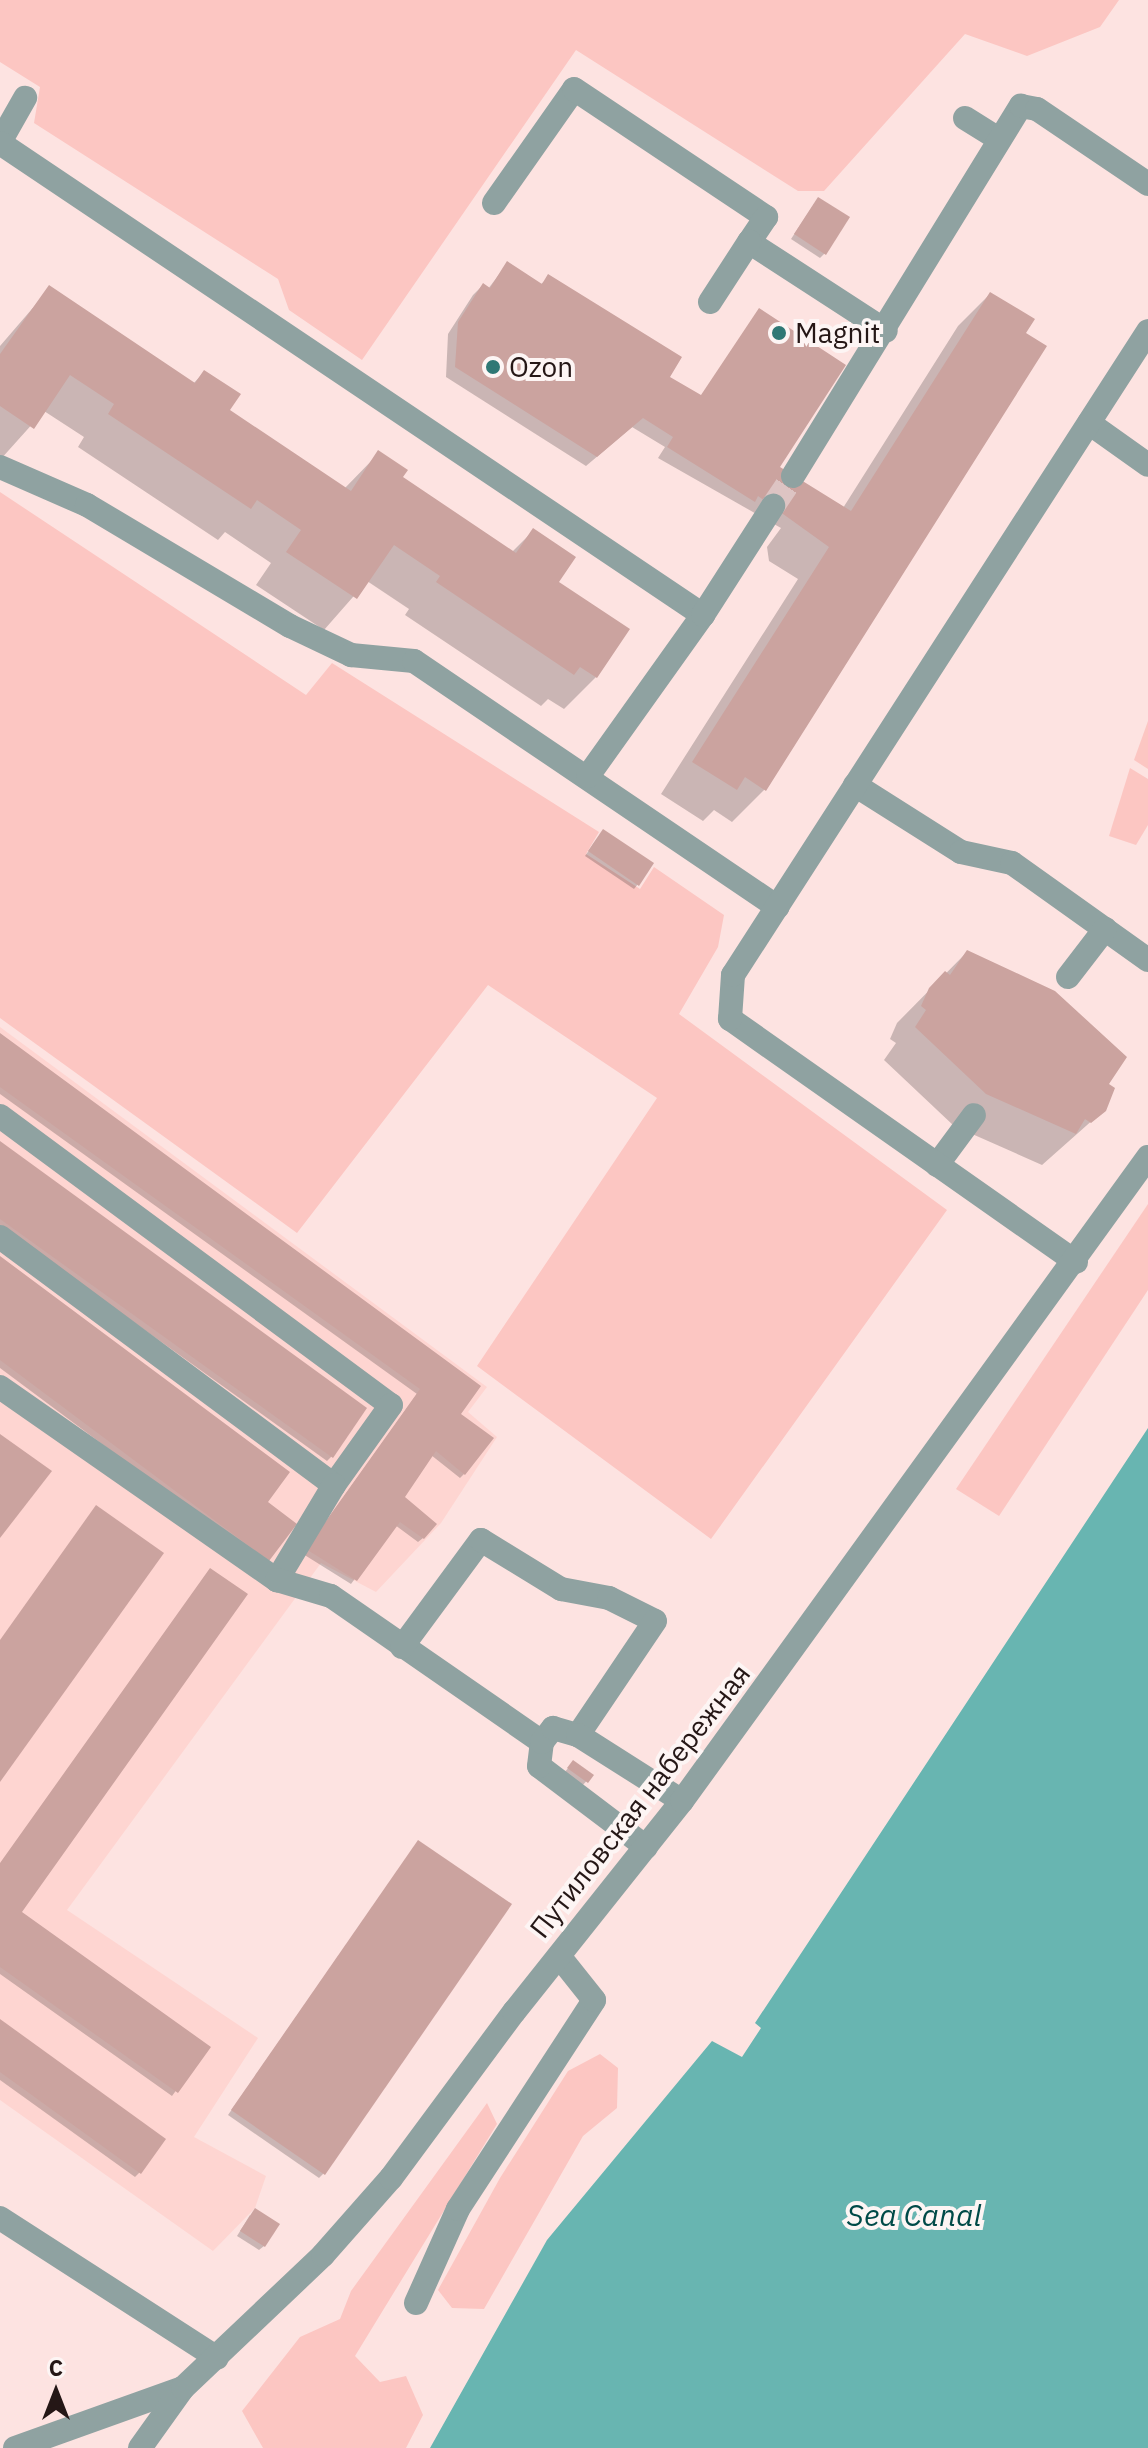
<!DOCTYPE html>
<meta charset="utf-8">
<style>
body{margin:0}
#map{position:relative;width:1148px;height:2448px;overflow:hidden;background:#fde3e1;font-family:"IBM Plex Sans",sans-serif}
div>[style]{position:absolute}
.built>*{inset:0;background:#fed5d1}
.green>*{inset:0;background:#fcc6c2}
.water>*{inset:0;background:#68b5b1}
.shadow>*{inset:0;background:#0003}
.building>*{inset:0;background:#cba39f}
.minor-tunnel>*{height:24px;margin-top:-12px;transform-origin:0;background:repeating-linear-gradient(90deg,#ddc4c3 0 24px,transparent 0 36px)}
.minor>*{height:24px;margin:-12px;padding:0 12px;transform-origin:12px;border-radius:12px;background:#8fa2a1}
.dots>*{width:22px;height:22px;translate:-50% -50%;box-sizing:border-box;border:4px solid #fdf5f4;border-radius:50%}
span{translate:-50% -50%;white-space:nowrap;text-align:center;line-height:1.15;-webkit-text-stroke:8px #fdf5f4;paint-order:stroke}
.poi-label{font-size:28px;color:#251716}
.left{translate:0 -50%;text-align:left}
.street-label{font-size:28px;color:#251716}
.water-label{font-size:30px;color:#004a48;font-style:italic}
.north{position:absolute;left:16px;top:2352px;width:80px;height:80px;-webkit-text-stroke:6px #fdf5f4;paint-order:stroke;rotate:0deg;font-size:22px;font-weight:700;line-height:32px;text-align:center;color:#251716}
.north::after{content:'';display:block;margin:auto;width:28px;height:36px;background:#251716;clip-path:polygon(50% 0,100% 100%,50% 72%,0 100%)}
</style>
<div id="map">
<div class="built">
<div style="clip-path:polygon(0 1027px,487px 1387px,468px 1412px,497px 1437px,441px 1523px,376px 1592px,321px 1563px,67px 1910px,258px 2038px,194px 2137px,266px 2176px,255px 2208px,213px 2251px,0 2100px)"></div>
</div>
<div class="green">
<div style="clip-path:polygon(0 0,1119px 0,1100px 27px,1027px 56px,965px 34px,824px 191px,798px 191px,576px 50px,362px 360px,289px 310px,278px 279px,34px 123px,40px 87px,0 62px)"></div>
<div style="clip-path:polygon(0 492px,306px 695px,332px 663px,599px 832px,586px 854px,640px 889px,654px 867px,724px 915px,718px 947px,679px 1014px,947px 1210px,711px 1539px,477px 1366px,657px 1098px,488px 985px,297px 1233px,0 1018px)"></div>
<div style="clip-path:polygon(1148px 721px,1148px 769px,1134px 760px)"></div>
<div style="clip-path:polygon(1130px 768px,1148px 779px,1148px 825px,1136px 845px,1109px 836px)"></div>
<div style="clip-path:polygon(1148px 1204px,1148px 1290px,999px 1516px,956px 1489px)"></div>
<div style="clip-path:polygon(600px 2054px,618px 2068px,617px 2108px,583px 2136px,484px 2309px,452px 2308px,438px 2290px,500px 2178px,568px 2071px)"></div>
<div style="clip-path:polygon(487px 2103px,497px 2124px,355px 2356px,380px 2382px,406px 2376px,423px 2415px,406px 2448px,263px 2448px,242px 2411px,300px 2337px,340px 2319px,351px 2291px)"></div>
</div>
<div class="water">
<div style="clip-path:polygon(1148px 1428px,1148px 2448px,430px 2448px,547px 2240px,712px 2041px,742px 2057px,761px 2028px,755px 2023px)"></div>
</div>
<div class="shadow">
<div style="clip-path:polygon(814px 204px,825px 253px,820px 258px,791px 239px)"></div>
<div style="clip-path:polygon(507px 264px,540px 285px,549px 277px,776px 468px,843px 508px,958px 326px,990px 294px,765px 789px,732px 822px,714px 810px,703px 821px,661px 794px,798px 579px,769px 561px,767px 547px,781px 528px,658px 458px,665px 447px,632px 427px,586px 466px,446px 377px,448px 334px,473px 295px,483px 285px,488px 289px)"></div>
<div style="clip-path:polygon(50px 288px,193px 384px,204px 372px,227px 411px,344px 489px,379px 453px,400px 478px,512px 552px,533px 531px,596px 677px,564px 709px,548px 699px,541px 706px,405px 615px,409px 609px,367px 581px,324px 630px,256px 585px,271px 563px,225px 532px,218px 540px,78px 447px,84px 437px,44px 411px,0 460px,0 346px)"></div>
<div style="clip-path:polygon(599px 836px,638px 884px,634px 889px,585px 856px)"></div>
<div style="clip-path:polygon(967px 952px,1107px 1085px,1104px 1110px,1042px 1165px,954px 1126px,884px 1060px,896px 1043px,890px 1039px,897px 1023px)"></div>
<div style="clip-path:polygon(0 1035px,458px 1414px,464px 1474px,460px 1478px,431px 1455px,402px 1498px,423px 1538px,418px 1542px,395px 1525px,351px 1584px,303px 1554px,417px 1394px,0 1094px)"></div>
<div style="clip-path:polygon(0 1143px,332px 1456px,327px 1461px,0 1226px)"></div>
<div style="clip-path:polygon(0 1258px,265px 1502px,263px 1564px,0 1368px)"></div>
<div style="clip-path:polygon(569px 1767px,591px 1776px,582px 1786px,564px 1773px)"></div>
<div style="clip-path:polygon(414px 1847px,323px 2174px,319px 2178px,228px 2115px)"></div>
<div style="clip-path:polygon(0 1864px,19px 1912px,208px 2047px,172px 2096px,0 1974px)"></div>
<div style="clip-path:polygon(0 2022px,140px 2172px,135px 2177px,0 2080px)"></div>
<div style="clip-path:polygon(250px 2215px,264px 2246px,259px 2250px,237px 2236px)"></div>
</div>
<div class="building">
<div style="clip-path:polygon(818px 197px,850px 217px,826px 255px,794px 234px)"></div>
<div style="clip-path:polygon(507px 261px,542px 284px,548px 274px,682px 357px,670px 377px,701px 395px,759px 308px,846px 365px,780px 467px,851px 511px,990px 292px,1035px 319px,1026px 333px,1047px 346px,766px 791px,745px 777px,737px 790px,692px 762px,829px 547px,758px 496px,755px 502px,667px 447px,673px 437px,643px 418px,597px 457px,455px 367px,458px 322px,483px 283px,490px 288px)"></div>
<div style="clip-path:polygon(49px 285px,195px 383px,204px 370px,241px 394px,230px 410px,351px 491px,378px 450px,408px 470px,403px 477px,516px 553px,533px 528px,576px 557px,559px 582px,630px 629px,597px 678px,580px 667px,574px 675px,436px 582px,440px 576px,394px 545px,357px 599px,286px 552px,301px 530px,257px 500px,251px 509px,108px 414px,114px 404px,70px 375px,34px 429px,0 406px,0 354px)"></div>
<div style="clip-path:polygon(603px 829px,654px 863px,639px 886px,588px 851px)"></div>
<div style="clip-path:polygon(967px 950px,1055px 991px,1127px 1057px,1109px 1084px,1115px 1088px,1106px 1111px,1091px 1123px,1085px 1119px,1076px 1134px,986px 1094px,915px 1027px,926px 1010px,921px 1006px,929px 988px,945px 971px,950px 975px)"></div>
<div style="clip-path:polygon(0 1033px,481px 1386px,461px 1414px,494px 1438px,465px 1475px,436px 1451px,405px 1497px,437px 1524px,424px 1539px,400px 1522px,357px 1581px,306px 1549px,420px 1389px,0 1087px)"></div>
<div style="clip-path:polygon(0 1141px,367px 1408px,333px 1458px,0 1219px)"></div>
<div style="clip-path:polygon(0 1256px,290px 1472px,268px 1502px,297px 1524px,269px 1561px,0 1360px)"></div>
<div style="clip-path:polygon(0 1434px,52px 1471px,0 1538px)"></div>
<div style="clip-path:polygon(96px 1505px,164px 1553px,0 1782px,0 1640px)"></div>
<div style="clip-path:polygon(210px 1568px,248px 1594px,22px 1912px,211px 2047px,178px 2093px,0 1967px,0 1863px)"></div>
<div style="clip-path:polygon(573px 1760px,594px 1775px,588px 1783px,567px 1768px)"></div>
<div style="clip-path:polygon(418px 1840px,512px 1904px,325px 2175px,231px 2110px)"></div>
<div style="clip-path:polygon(0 2019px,166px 2139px,141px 2174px,0 2072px)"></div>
<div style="clip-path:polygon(255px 2208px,280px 2224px,265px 2247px,240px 2231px)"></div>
</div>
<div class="minor-tunnel">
<div style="left:773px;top:506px;width:36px;rotate:-56deg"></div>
</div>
<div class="minor">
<div style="left:965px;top:118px;width:39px;rotate:32deg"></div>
<div style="left:0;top:142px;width:51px;rotate:-60.4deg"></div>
<div style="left:0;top:143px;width:847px;rotate:33.88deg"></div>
<div style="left:494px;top:203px;width:139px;rotate:-54.9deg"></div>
<div style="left:574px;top:89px;width:231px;rotate:33.7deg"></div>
<div style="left:766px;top:217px;width:30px;rotate:124deg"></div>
<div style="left:749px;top:242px;width:163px;rotate:33deg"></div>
<div style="left:710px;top:302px;width:72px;rotate:-57deg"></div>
<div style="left:1089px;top:423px;width:72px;rotate:35.4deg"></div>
<div style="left:0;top:467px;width:95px;rotate:23.6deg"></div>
<div style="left:87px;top:505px;width:236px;rotate:30.8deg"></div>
<div style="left:290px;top:626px;width:68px;rotate:25.4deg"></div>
<div style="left:351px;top:655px;width:63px;rotate:5.4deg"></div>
<div style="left:414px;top:661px;width:439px;rotate:34.1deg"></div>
<div style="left:793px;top:476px;width:435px;rotate:-58.4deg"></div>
<div style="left:1021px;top:106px;width:16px;rotate:11deg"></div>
<div style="left:1037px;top:109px;width:134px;rotate:34deg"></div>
<div style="left:588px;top:776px;width:198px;rotate:-54.5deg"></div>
<div style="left:703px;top:615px;width:130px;rotate:-57.3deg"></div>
<div style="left:855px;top:785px;width:125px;rotate:32.3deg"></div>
<div style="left:961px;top:852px;width:52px;rotate:12.2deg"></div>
<div style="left:1012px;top:863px;width:167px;rotate:35.5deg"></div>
<div style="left:1068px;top:977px;width:61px;rotate:-52.4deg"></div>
<div style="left:0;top:1116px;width:486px;rotate:36.5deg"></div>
<div style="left:391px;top:1405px;width:98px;rotate:125.5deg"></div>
<div style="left:937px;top:1165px;width:62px;rotate:-53.5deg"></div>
<div style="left:0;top:1237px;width:416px;rotate:36.6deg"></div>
<div style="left:334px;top:1485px;width:111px;rotate:121deg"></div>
<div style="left:1076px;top:1262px;width:423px;rotate:-144.9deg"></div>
<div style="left:730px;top:1019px;width:44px;rotate:-86.1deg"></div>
<div style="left:733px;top:975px;width:766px;rotate:-57.2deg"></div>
<div style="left:0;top:1387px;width:338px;rotate:34.9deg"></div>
<div style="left:277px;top:1580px;width:56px;rotate:16.5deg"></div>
<div style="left:331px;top:1596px;width:257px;rotate:34.7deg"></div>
<div style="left:402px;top:1647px;width:133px;rotate:-53.6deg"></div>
<div style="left:481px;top:1540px;width:94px;rotate:31.5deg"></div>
<div style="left:561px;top:1589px;width:49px;rotate:10.6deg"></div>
<div style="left:609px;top:1598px;width:51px;rotate:26.6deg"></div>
<div style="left:655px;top:1621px;width:138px;rotate:124deg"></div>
<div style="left:646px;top:1847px;width:134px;rotate:-142.9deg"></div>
<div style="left:539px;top:1766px;width:24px;rotate:-83deg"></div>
<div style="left:542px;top:1742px;width:18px;rotate:-52deg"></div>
<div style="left:553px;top:1728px;width:26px;rotate:16deg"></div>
<div style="left:578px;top:1735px;width:123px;rotate:32.4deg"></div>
<div style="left:0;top:2218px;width:258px;rotate:32.8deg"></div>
<div style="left:416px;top:2303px;width:103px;rotate:-65.9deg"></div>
<div style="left:458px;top:2209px;width:249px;rotate:-56.9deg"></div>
<div style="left:594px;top:2000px;width:56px;rotate:-128.5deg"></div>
<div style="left:15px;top:2448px;width:178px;rotate:-19.7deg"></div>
<div style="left:140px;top:2448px;width:74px;rotate:-54.4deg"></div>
<div style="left:183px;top:2388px;width:193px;rotate:-43.5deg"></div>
<div style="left:323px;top:2255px;width:103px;rotate:-48.6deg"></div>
<div style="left:391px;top:2178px;width:207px;rotate:-53.5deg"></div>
<div style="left:514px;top:2012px;width:270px;rotate:-51.5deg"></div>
<div style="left:682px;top:1801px;width:795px;rotate:-54.11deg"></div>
</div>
<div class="dots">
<div style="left:779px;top:333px;background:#2f7875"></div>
<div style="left:493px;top:367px;background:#2f7875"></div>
</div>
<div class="poi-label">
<span class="left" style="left:795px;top:333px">Magnit</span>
<span class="left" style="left:509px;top:367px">Ozon</span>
</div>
<div class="street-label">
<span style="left:640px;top:1801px;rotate:-52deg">Путиловская набережная</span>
</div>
<div class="water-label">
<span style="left:914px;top:2215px">Sea Canal</span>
</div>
<div class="north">С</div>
</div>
